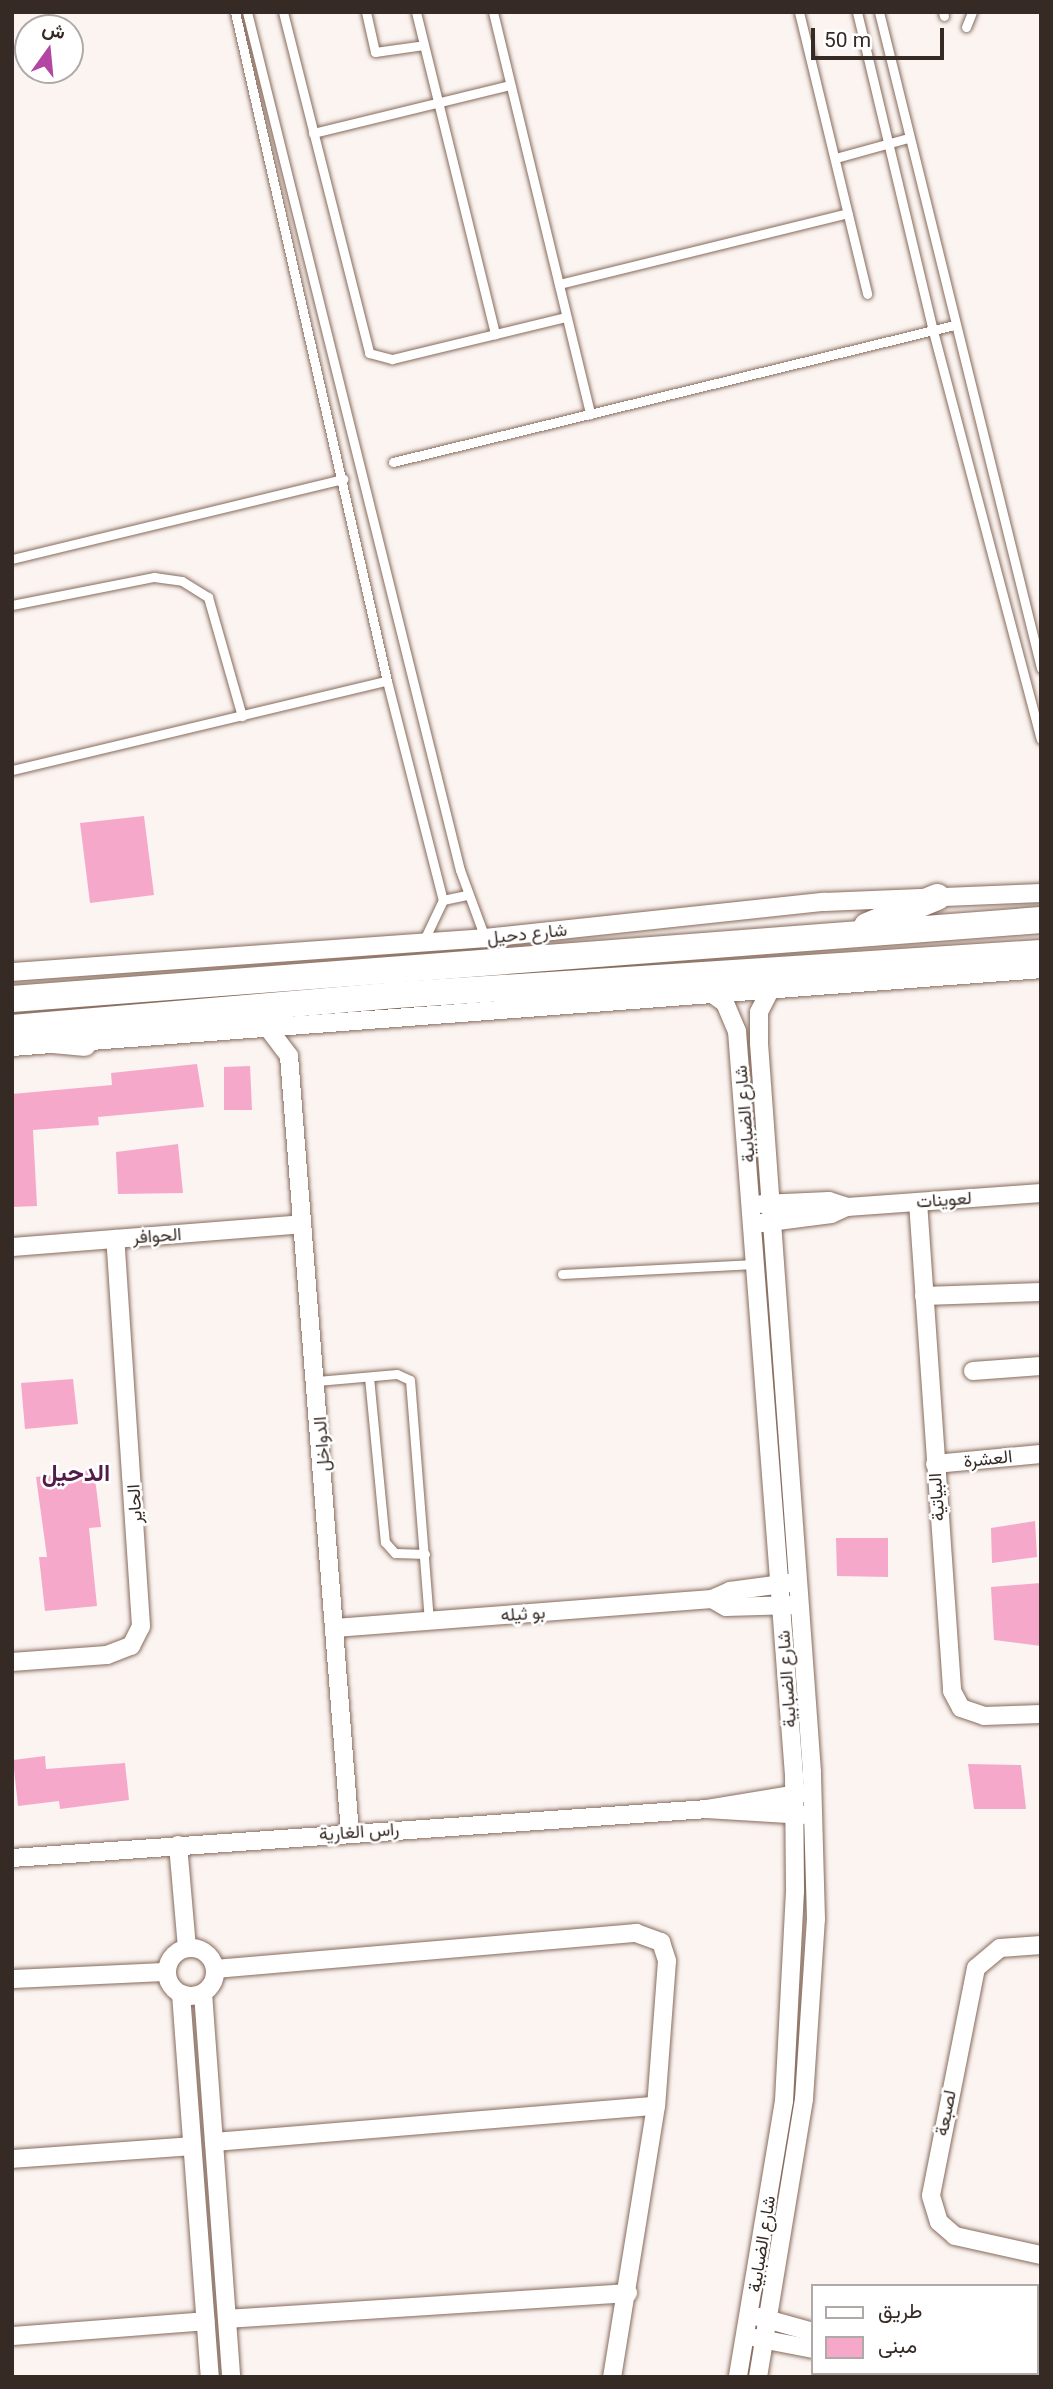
<!DOCTYPE html>
<meta charset="utf-8">
<style>
body{margin:0}
#map{position:relative;width:1053px;height:2389px;overflow:hidden;background:#fbf4f1;font-family:Roboto,Vazirmatn,sans-serif}
div>[style]{position:absolute}
.building>*{inset:0;background:#f6a8ca}
.roads{filter:drop-shadow(0 0 2px #876b5c) drop-shadow(0 0 2px #876b5c)}
.lane>*{height:9px;margin:-4.5px;padding:0 4.5px;transform-origin:4.5px;border-radius:4.5px;background:#fff}
.street>*{height:18px;margin:-9px;padding:0 9px;transform-origin:9px;border-radius:9px;background:#fff}
.street>.ring{margin:-9px;padding:0;box-sizing:content-box;background:none;border:18px solid #fff;border-radius:50%}
.secondary>*{height:26px;margin:-13px;padding:0 13px;transform-origin:13px;border-radius:13px;background:#fff}
span{translate:-50% -50%;white-space:nowrap;text-align:center;line-height:1.15;-webkit-text-stroke:5px #fff;paint-order:stroke}
.street-label{font-size:18px;color:#362a24}
.district-label{font-size:24px;color:#511c48;font-weight:700}
.frame{position:absolute;inset:0;border:14px solid #362a24;pointer-events:none}
.legend{position:absolute;left:811px;top:2284px;width:228px;height:91px;box-sizing:border-box;background:#fff;border:2px solid #afaaa7;margin:0;padding:9px 12px;list-style:none;font-size:21px;color:#362a24}
.legend li{display:flex;align-items:center;gap:14px;height:35px}
.legend b{width:35px;border:2px solid #afaaa7}
.north{position:absolute;left:14px;top:14px;width:70px;height:70px;box-sizing:border-box;background:#fff;border:2px solid #afaaa7;border-radius:50%;rotate:15deg;font-size:19px;font-weight:700;line-height:28px;text-align:center;color:#362a24}
.north::after{content:'';display:block;margin:auto;width:24px;height:32px;background:#b445a2;clip-path:polygon(50% 0,100% 100%,50% 72%,0 100%)}
.scale{position:absolute;left:811px;top:28px;width:133px;height:32px;box-sizing:border-box;border:4px solid #362a24;border-top:0;padding-left:9px;font-size:21px;line-height:24px;white-space:nowrap;color:#362a24;-webkit-text-stroke:5px #fff;paint-order:stroke}
</style>
<div id="map">
<div class="building">
<div style="clip-path:polygon(144px 816px,154px 895px,90px 903px,80px 823px)"></div>
<div style="clip-path:polygon(197px 1064px,204px 1107px,98px 1117px,99px 1125px,33px 1130px,37px 1206px,12px 1207px,12px 1094px,112px 1085px,111px 1073px)"></div>
<div style="clip-path:polygon(250px 1066px,252px 1110px,224px 1110px,224px 1067px)"></div>
<div style="clip-path:polygon(178px 1144px,183px 1193px,118px 1194px,116px 1152px)"></div>
<div style="clip-path:polygon(73px 1379px,78px 1424px,25px 1429px,21px 1383px)"></div>
<div style="clip-path:polygon(94px 1470px,101px 1527px,89px 1528px,97px 1606px,45px 1611px,39px 1557px,47px 1557px,36px 1477px)"></div>
<div style="clip-path:polygon(1035px 1521px,1037px 1557px,992px 1563px,991px 1528px)"></div>
<div style="clip-path:polygon(836px 1538px,888px 1538px,888px 1577px,837px 1576px)"></div>
<div style="clip-path:polygon(1041px 1583px,1041px 1646px,994px 1640px,991px 1587px)"></div>
<div style="clip-path:polygon(45px 1756px,46px 1769px,125px 1763px,129px 1800px,60px 1809px,59px 1801px,18px 1806px,13px 1760px)"></div>
<div style="clip-path:polygon(968px 1764px,1021px 1765px,1026px 1809px,974px 1809px)"></div>
</div>
<div class="roads">
<div class="lane">
<div style="left:235px;top:12px;width:686px;rotate:77.2deg"></div>
<div style="left:387px;top:681px;width:226px;rotate:75.7deg"></div>
<div style="left:443px;top:900px;width:44px;rotate:115.4deg"></div>
<div style="left:247px;top:12px;width:884px;rotate:76.06deg"></div>
<div style="left:460px;top:870px;width:72px;rotate:69.8deg"></div>
<div style="left:283px;top:12px;width:352px;rotate:75.8deg"></div>
<div style="left:369px;top:353px;width:24px;rotate:15deg"></div>
<div style="left:392px;top:359px;width:179px;rotate:-13.6deg"></div>
<div style="left:366px;top:12px;width:41px;rotate:77.3deg"></div>
<div style="left:375px;top:52px;width:49px;rotate:-8.1deg"></div>
<div style="left:416px;top:12px;width:332px;rotate:76.2deg"></div>
<div style="left:493px;top:12px;width:414px;rotate:76.4deg"></div>
<div style="left:799px;top:12px;width:290px;rotate:76.4deg"></div>
<div style="left:857px;top:12px;width:328px;rotate:76.6deg"></div>
<div style="left:933px;top:331px;width:422px;rotate:75.2deg"></div>
<div style="left:879px;top:12px;width:676px;rotate:76.13deg"></div>
<div style="left:943px;top:12px;width:4px;rotate:76deg"></div>
<div style="left:966px;top:27px;width:16px;rotate:-68deg"></div>
<div style="left:313px;top:133px;width:203px;rotate:-13.7deg"></div>
<div style="left:836px;top:158px;width:75px;rotate:-15.5deg"></div>
<div style="left:559px;top:284px;width:297px;rotate:-13.8deg"></div>
<div style="left:393px;top:462px;width:577px;rotate:-13.72deg"></div>
<div style="left:12px;top:559px;width:341px;rotate:-13.6deg"></div>
<div style="left:12px;top:605px;width:145px;rotate:-11.2deg"></div>
<div style="left:154px;top:577px;width:28px;rotate:8deg"></div>
<div style="left:182px;top:581px;width:31px;rotate:32deg"></div>
<div style="left:208px;top:597px;width:124px;rotate:74.1deg"></div>
<div style="left:12px;top:770px;width:385px;rotate:-13.4deg"></div>
<div style="left:443px;top:900px;width:24px;rotate:-12deg"></div>
<div style="left:562px;top:1274px;width:193px;rotate:-3deg"></div>
<div style="left:369px;top:1377px;width:166px;rotate:84.5deg"></div>
<div style="left:385px;top:1542px;width:15px;rotate:48deg"></div>
<div style="left:395px;top:1553px;width:30px;rotate:2deg"></div>
<div style="left:317px;top:1381px;width:80px;rotate:-5deg"></div>
<div style="left:397px;top:1374px;width:14px;rotate:25deg"></div>
<div style="left:410px;top:1380px;width:242px;rotate:85.5deg"></div>
</div>
<div class="street">
<div style="left:12px;top:972px;width:474px;rotate:-4.1deg"></div>
<div style="left:485px;top:938px;width:341px;rotate:-6.1deg"></div>
<div style="left:824px;top:902px;width:217px;rotate:-2.4deg"></div>
<div style="left:708px;top:991px;width:21px;rotate:35deg"></div>
<div style="left:725px;top:1003px;width:30px;rotate:67deg"></div>
<div style="left:737px;top:1031px;width:746px;rotate:85.62deg"></div>
<div style="left:794px;top:1775px;width:116px;rotate:89.5deg"></div>
<div style="left:795px;top:1891px;width:210px;rotate:93deg"></div>
<div style="left:784px;top:2101px;width:280px;rotate:99.5deg"></div>
<div style="left:268px;top:1028px;width:35px;rotate:53deg"></div>
<div style="left:289px;top:1056px;width:778px;rotate:85.51deg"></div>
<div style="left:12px;top:1047px;width:1032px;rotate:-4.33deg"></div>
<div style="left:918px;top:1202px;width:490px;rotate:86deg"></div>
<div style="left:952px;top:1691px;width:19px;rotate:62deg"></div>
<div style="left:961px;top:1708px;width:24px;rotate:19deg"></div>
<div style="left:984px;top:1716px;width:57px;rotate:-2deg"></div>
<div style="left:762px;top:1204px;width:67px;rotate:-2.6deg"></div>
<div style="left:829px;top:1201px;width:19px;rotate:18deg"></div>
<div style="left:847px;top:1207px;width:195px;rotate:-4.1deg"></div>
<div style="left:762px;top:1223px;width:70px;rotate:-7.4deg"></div>
<div style="left:831px;top:1214px;width:17px;rotate:-24deg"></div>
<div style="left:12px;top:1247px;width:291px;rotate:-4.5deg"></div>
<div style="left:924px;top:1296px;width:117px;rotate:-2deg"></div>
<div style="left:973px;top:1371px;width:68px;rotate:-4.2deg"></div>
<div style="left:935px;top:1464px;width:106px;rotate:-5.4deg"></div>
<div style="left:712px;top:1599px;width:16px;rotate:30deg"></div>
<div style="left:726px;top:1607px;width:68px;rotate:-1.7deg"></div>
<div style="left:335px;top:1628px;width:378px;rotate:-4.4deg"></div>
<div style="left:712px;top:1599px;width:20px;rotate:-24deg"></div>
<div style="left:730px;top:1591px;width:60px;rotate:-7.7deg"></div>
<div style="left:12px;top:1662px;width:95px;rotate:-4.2deg"></div>
<div style="left:107px;top:1655px;width:26px;rotate:-21deg"></div>
<div style="left:131px;top:1646px;width:22px;rotate:-63deg"></div>
<div style="left:141px;top:1626px;width:388px;rotate:-93.8deg"></div>
<div style="left:707px;top:1809px;width:97px;rotate:3.5deg"></div>
<div style="left:178px;top:1845px;width:102px;rotate:85deg"></div>
<div style="left:12px;top:1858px;width:697px;rotate:-4.03deg"></div>
<div style="left:707px;top:1809px;width:97px;rotate:-9.5deg"></div>
<div style="left:1041px;top:1945px;width:41px;rotate:175.8deg"></div>
<div style="left:1000px;top:1948px;width:31px;rotate:140deg"></div>
<div style="left:976px;top:1968px;width:232px;rotate:101.2deg"></div>
<div style="left:931px;top:2196px;width:27px;rotate:73deg"></div>
<div style="left:939px;top:2222px;width:21px;rotate:41deg"></div>
<div style="left:955px;top:2236px;width:88px;rotate:12.5deg"></div>
<div class="ring" style="left:167px;top:1948px;width:30px;height:30px"></div>
<div style="left:215px;top:1969px;width:423px;rotate:-4.9deg"></div>
<div style="left:636px;top:1933px;width:27px;rotate:20deg"></div>
<div style="left:661px;top:1942px;width:20px;rotate:72deg"></div>
<div style="left:667px;top:1961px;width:145px;rotate:94.3deg"></div>
<div style="left:656px;top:2106px;width:275px;rotate:99.2deg"></div>
<div style="left:12px;top:1979px;width:154px;rotate:-2.6deg"></div>
<div style="left:203px;top:1993px;width:385px;rotate:85.8deg"></div>
<div style="left:181px;top:1994px;width:384px;rotate:85.7deg"></div>
<div style="left:214px;top:2142px;width:443px;rotate:-4.7deg"></div>
<div style="left:12px;top:2159px;width:180px;rotate:-4.1deg"></div>
<div style="left:759px;top:2317px;width:56px;rotate:15.5deg"></div>
<div style="left:227px;top:2319px;width:402px;rotate:-3.7deg"></div>
<div style="left:12px;top:2336px;width:194px;rotate:-4.4deg"></div>
<div style="left:756px;top:2338px;width:58px;rotate:10.9deg"></div>
<div style="left:951px;top:2373px;width:16px;rotate:14deg"></div>
<div style="left:758px;top:2377px;width:282px;rotate:-80.6deg"></div>
<div style="left:804px;top:2099px;width:180px;rotate:-86.2deg"></div>
<div style="left:816px;top:1919px;width:147px;rotate:-91.6deg"></div>
<div style="left:812px;top:1772px;width:731px;rotate:-94.16deg"></div>
<div style="left:759px;top:1043px;width:31px;rotate:-90deg"></div>
<div style="left:759px;top:1012px;width:29px;rotate:-63deg"></div>
<div style="left:931px;top:2377px;width:4px;rotate:-76deg"></div>
</div>
<div class="secondary">
<div style="left:867px;top:926px;width:76px;rotate:-22.5deg"></div>
<div style="left:12px;top:999px;width:1032px;rotate:-4.39deg"></div>
<div style="left:12px;top:1028px;width:385px;rotate:-4.9deg"></div>
<div style="left:396px;top:995px;width:646px;rotate:-3.73deg"></div>
<div style="left:42px;top:1039px;width:42px;rotate:5.4deg"></div>
</div>
</div>
<div class="street-label">
<span style="left:527px;top:934px;rotate:-6deg">شارع دحيل</span>
<span style="left:745px;top:1114px;rotate:-95deg">شارع الضبابية</span>
<span style="left:944px;top:1200px;rotate:-4deg">لعوينات</span>
<span style="left:157px;top:1236px;rotate:-4deg">الحوافر</span>
<span style="left:322px;top:1444px;rotate:-94deg">الدواخل</span>
<span style="left:988px;top:1459px;rotate:-6deg">العشرة</span>
<span style="left:937px;top:1497px;rotate:-94deg">البياتية</span>
<span style="left:135px;top:1504px;rotate:-94deg">الحاير</span>
<span style="left:523px;top:1614px;rotate:-4deg">بو ثيله</span>
<span style="left:787px;top:1679px;rotate:-94deg">شارع الضبابية</span>
<span style="left:359px;top:1832px;rotate:-4deg">راس الغارية</span>
<span style="left:946px;top:2113px;rotate:-79deg">لصبعة</span>
<span style="left:762px;top:2244px;rotate:-81deg">شارع الضبابية</span>
</div>
<div class="district-label">
<span style="left:76px;top:1474px">الدحيل</span>
</div>
<div class="frame"></div>
<ul class="legend">
<li><b style="height:9px;background:#fff"></b>طريق</li>
<li><b style="height:19px;background:#f6a8ca"></b>مبنى</li>
</ul>
<div class="north">ش</div>
<div class="scale">50 m</div>
</div>
